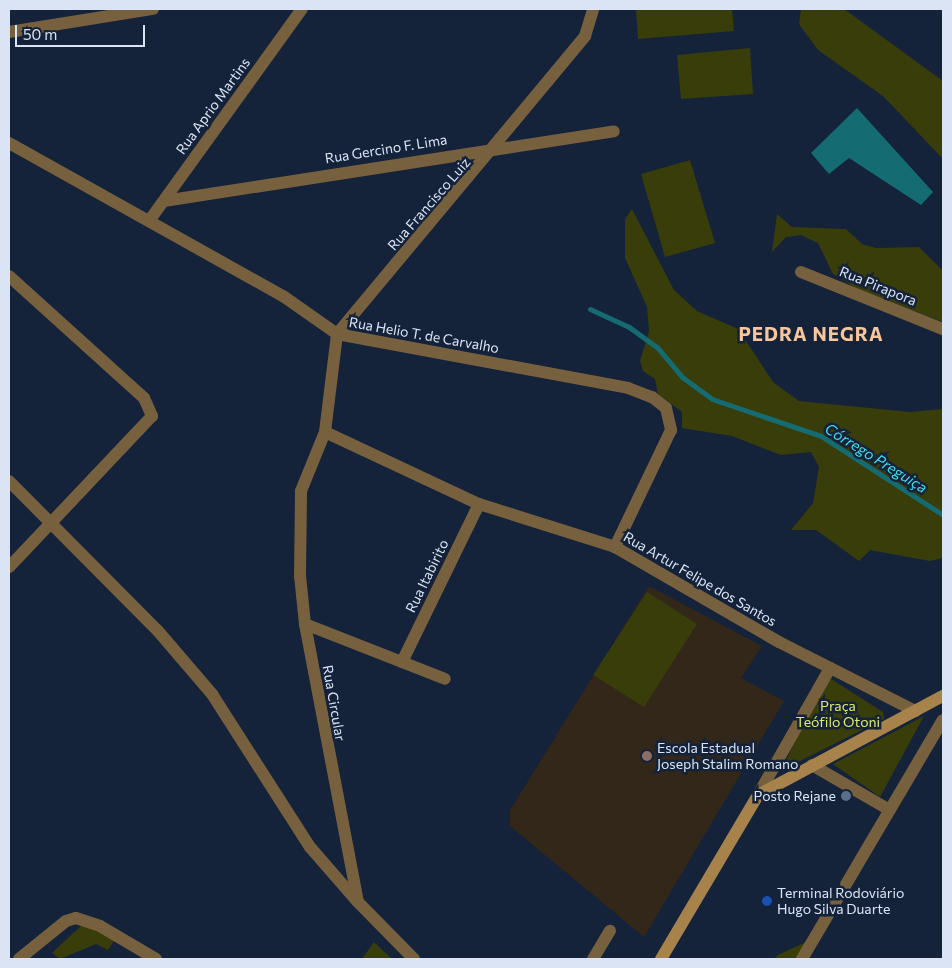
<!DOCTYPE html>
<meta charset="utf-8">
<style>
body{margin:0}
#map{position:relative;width:952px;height:968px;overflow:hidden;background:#14223a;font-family:Commissioner,sans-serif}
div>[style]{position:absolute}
.education>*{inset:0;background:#332719}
.green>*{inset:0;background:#393d0a}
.water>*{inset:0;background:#156b72}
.stream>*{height:5px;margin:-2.5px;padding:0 2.5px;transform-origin:2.5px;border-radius:2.5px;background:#156b72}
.minor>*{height:12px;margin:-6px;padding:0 6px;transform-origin:6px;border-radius:6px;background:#77603e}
.secondary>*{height:12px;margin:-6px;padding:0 6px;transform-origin:6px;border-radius:6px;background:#a7824a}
.dots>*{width:14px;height:14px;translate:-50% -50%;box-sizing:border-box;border:2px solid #14223a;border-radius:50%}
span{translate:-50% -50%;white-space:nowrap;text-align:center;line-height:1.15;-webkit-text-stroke:5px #14223a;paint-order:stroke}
.street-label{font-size:14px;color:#dae4f4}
.park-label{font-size:14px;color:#dfeb65}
.poi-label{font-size:14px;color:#dae4f4}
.left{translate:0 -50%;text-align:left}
.right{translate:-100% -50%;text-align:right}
.water-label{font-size:15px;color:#40dce9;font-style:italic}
.district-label{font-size:19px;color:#f9c69c;font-weight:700;letter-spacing:1px}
.frame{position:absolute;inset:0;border:10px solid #dae4f4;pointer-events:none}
.scale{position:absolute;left:15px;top:25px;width:130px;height:22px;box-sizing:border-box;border:2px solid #dae4f4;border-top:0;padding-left:6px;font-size:15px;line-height:18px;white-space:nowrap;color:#dae4f4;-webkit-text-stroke:4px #14223a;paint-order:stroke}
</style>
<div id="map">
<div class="education">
<div style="clip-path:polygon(649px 586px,762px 646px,741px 678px,784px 701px,644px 937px,510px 826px,510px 810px)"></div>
</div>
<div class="green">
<div style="clip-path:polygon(636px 9px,732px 9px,734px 31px,638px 39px)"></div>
<div style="clip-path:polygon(801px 9px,844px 9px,943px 81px,943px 159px,883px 96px,818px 50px,799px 24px)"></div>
<div style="clip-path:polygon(750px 48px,753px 94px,681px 99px,677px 55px)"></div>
<div style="clip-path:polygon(690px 160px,715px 243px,665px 257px,641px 174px)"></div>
<div style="clip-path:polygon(632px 209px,674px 290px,697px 311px,738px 329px,773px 382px,799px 401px,910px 412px,943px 409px,943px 558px,930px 561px,870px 550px,859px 561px,816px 530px,791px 530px,813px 503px,819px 467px,811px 452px,781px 455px,732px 436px,682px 428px,682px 412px,658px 394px,655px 379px,643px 371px,640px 361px,649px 331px,647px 307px,625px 258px,625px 219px)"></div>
<div style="clip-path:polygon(777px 214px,792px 227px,846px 229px,862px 244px,876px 248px,919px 247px,943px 271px,943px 322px,856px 288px,833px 274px,818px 243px,801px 235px,786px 237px,772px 252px)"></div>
<div style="clip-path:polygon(647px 592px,697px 624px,644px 707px,593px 675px)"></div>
<div style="clip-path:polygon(828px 677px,883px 712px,884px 719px,790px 766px,784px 764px)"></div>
<div style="clip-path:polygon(924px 716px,880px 797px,833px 764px)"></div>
<div style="clip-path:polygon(81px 926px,93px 927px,114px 941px,108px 950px,96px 944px,60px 959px,52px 953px)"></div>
<div style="clip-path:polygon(374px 942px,392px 959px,362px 959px)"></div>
<div style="clip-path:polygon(806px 942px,796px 959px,774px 959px,778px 955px)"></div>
</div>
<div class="water">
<div style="clip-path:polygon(857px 108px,933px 192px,921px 205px,849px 158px,829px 174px,811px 153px)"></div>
</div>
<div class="stream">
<div style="left:590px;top:309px;width:43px;rotate:24.8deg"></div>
<div style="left:629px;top:327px;width:34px;rotate:36deg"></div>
<div style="left:657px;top:347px;width:39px;rotate:50deg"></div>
<div style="left:682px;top:377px;width:37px;rotate:36deg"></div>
<div style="left:712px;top:399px;width:115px;rotate:18.7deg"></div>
<div style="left:821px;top:436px;width:145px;rotate:32.9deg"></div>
</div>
<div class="minor">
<div style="left:9px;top:32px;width:146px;rotate:-9.1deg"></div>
<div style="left:9px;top:143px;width:314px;rotate:29.2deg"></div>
<div style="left:283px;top:296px;width:66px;rotate:35.1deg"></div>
<div style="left:337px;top:334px;width:296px;rotate:10.5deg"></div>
<div style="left:628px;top:388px;width:26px;rotate:21deg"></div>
<div style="left:652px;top:397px;width:18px;rotate:38deg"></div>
<div style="left:666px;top:408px;width:23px;rotate:77deg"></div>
<div style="left:671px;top:430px;width:130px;rotate:115.6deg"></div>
<div style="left:164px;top:201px;width:455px;rotate:-8.8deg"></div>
<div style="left:149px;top:221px;width:261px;rotate:-54.2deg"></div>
<div style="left:801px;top:272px;width:153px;rotate:21.9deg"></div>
<div style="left:9px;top:276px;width:182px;rotate:42.1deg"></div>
<div style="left:144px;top:398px;width:20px;rotate:66deg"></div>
<div style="left:152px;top:416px;width:208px;rotate:133.4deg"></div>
<div style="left:325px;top:432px;width:170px;rotate:25.1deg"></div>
<div style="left:479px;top:504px;width:143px;rotate:17.5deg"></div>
<div style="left:615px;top:547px;width:190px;rotate:30.1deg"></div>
<div style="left:779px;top:642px;width:153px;rotate:26.9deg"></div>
<div style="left:9px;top:481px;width:211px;rotate:45.2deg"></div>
<div style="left:158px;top:631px;width:83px;rotate:49.4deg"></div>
<div style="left:212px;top:694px;width:182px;rotate:57.4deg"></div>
<div style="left:310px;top:847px;width:72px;rotate:49deg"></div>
<div style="left:305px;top:624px;width:150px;rotate:21.4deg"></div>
<div style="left:402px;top:662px;width:176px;rotate:-64deg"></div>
<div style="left:812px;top:765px;width:88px;rotate:30.1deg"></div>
<div style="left:758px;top:795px;width:146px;rotate:-60.4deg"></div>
<div style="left:19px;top:959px;width:60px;rotate:-39deg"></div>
<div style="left:66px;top:921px;width:10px;rotate:-17deg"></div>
<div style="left:76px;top:918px;width:25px;rotate:18deg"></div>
<div style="left:100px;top:926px;width:65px;rotate:30.5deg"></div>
<div style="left:414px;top:959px;width:80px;rotate:-134.5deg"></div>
<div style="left:358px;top:902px;width:283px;rotate:-100.8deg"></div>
<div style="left:305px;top:624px;width:48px;rotate:-95.9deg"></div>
<div style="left:300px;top:576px;width:85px;rotate:-89.3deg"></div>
<div style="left:301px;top:491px;width:64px;rotate:-67.9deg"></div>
<div style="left:325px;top:432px;width:99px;rotate:-83deg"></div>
<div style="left:337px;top:334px;width:388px;rotate:-50.2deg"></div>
<div style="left:585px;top:36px;width:28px;rotate:-73deg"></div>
<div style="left:593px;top:959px;width:33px;rotate:-59deg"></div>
<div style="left:802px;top:959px;width:277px;rotate:-59.5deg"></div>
</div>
<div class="secondary">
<div style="left:661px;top:959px;width:191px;rotate:-59.4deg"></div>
<div style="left:758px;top:795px;width:210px;rotate:-28.2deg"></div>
</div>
<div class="dots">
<div style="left:647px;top:756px;background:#8d6e63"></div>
<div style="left:846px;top:796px;background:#5c6f8a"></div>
<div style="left:767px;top:901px;background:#1a4fb4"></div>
</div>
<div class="street-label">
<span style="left:213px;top:106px;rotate:-54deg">Rua Aprio Martins</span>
<span style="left:386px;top:149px;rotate:-9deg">Rua Gercino F. Lima</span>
<span style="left:429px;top:204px;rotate:-49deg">Rua Francisco Luiz</span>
<span style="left:878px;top:286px;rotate:22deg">Rua Pirapora</span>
<span style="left:424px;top:335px;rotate:10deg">Rua Helio T. de Carvalho</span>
<span style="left:427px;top:576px;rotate:-64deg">Rua Itabirito</span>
<span style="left:700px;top:579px;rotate:30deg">Rua Artur Felipe dos Santos</span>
<span style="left:334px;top:703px;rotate:80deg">Rua Circular</span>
</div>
<div class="park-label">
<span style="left:838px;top:714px">Praça<br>Teófilo Otoni</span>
</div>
<div class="poi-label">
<span class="left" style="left:657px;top:756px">Escola Estadual<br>Joseph Stalim Romano</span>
<span class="right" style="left:836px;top:796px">Posto Rejane</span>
<span class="left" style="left:777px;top:901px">Terminal Rodoviário<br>Hugo Silva Duarte</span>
</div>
<div class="water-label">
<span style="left:876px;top:458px;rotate:32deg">Córrego Preguiça</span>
</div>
<div class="district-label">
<span style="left:811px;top:334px">PEDRA NEGRA</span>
</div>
<div class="frame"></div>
<div class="scale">50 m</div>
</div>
